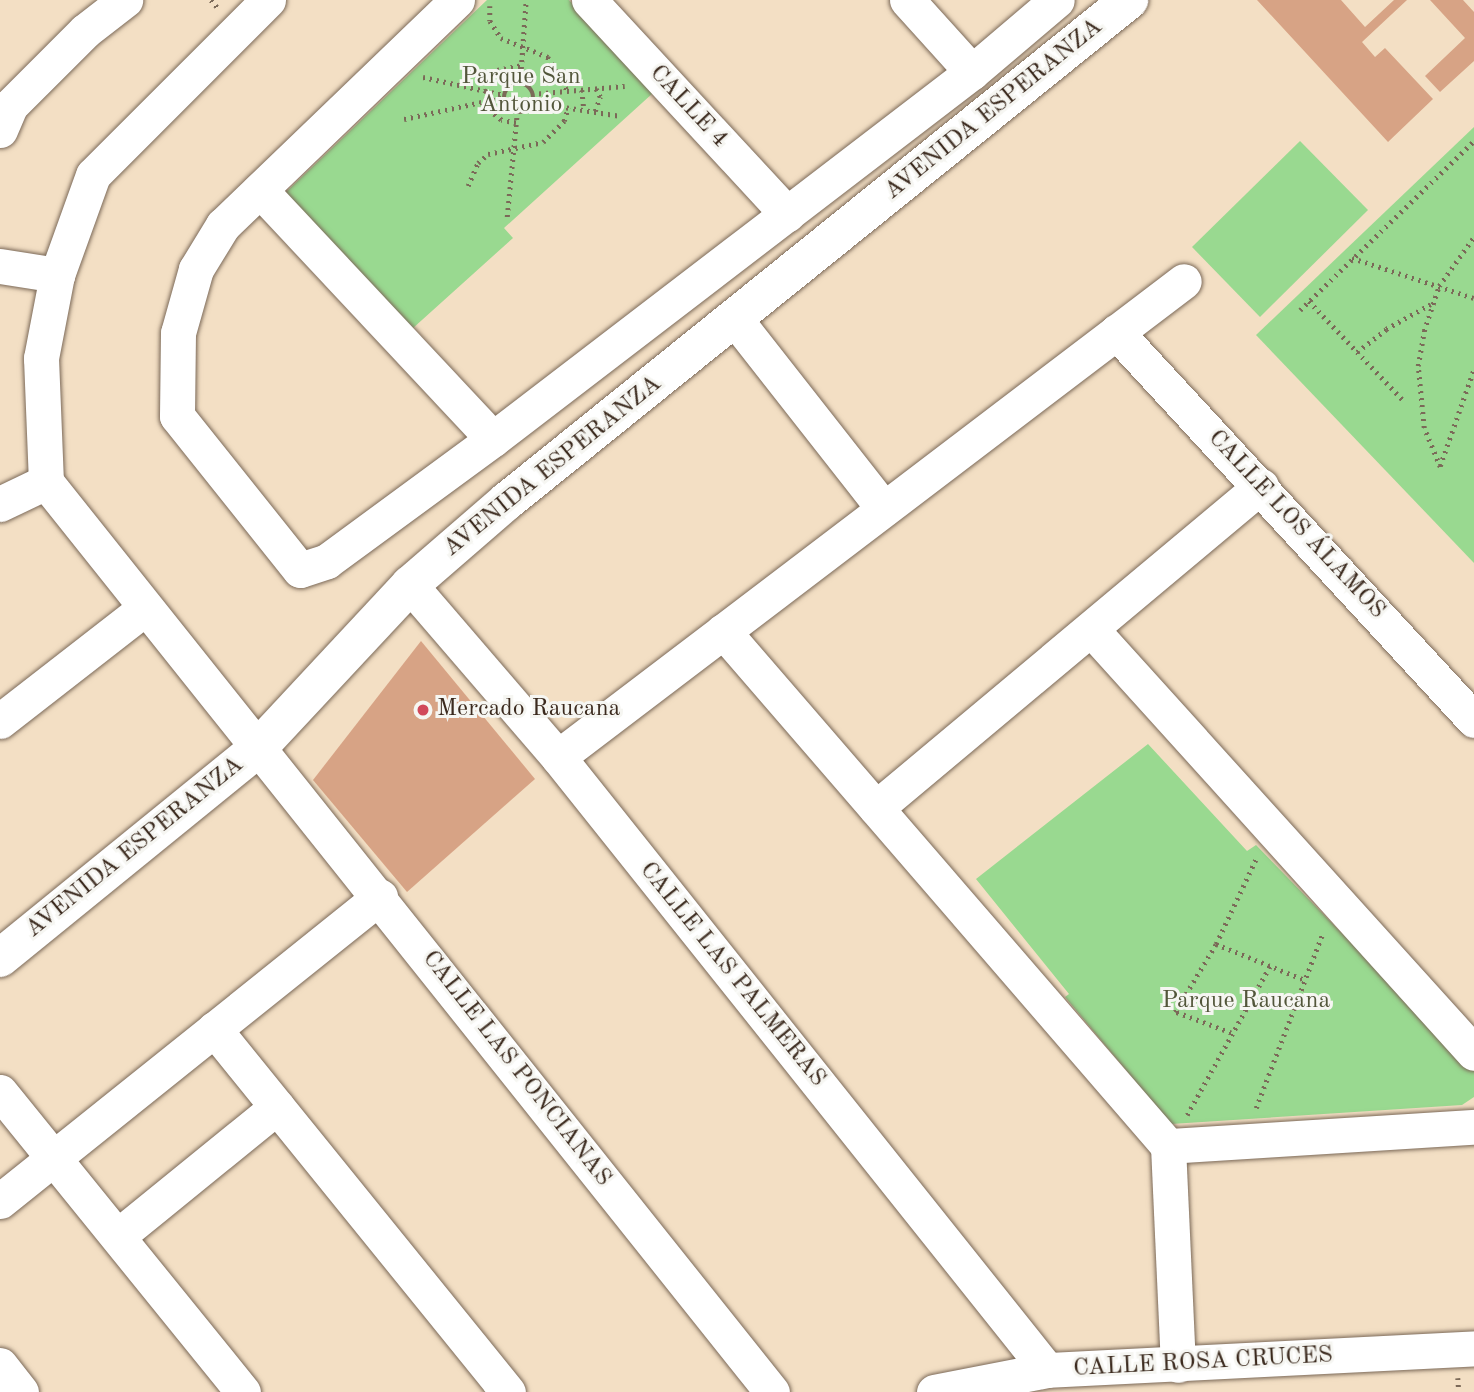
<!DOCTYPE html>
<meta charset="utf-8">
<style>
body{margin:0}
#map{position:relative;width:1474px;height:1392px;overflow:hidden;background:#f3dfc4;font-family:"Old Standard TT",serif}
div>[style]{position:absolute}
.green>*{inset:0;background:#99d990}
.building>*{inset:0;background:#d7a385}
.path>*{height:4.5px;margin-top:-2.25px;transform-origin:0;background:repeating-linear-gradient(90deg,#7b6958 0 2px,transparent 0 7px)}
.path>.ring{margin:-2.25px;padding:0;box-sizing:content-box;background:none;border:4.5px solid #7b6958;border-radius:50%}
.roads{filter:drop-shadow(0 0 2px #7b6958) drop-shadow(0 0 2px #7b6958)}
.street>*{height:35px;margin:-17.5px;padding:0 17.5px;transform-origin:17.5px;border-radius:17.5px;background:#fff}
.secondary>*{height:38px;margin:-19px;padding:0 19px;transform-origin:19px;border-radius:19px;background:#fff}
.dots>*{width:19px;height:19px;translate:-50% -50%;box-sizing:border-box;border:4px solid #f6f6f2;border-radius:50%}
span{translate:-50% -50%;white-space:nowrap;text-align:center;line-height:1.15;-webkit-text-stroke:6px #f6f6f2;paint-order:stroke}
.park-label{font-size:24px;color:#52563a}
.street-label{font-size:24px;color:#3b2a1e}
.poi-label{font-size:24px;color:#3b2a1e}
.left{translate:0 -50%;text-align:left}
</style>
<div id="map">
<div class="green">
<div style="clip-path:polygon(487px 0,569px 0,653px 93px,504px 228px,513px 238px,412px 329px,285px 193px)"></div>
<div style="clip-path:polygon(1474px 127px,1474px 563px,1256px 335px)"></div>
<div style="clip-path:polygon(1300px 141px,1368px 210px,1260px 317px,1192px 247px)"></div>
<div style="clip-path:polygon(1148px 744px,1247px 851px,1256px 845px,1474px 1069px,1474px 1097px,1462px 1105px,1171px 1124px,1065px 997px,1069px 994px,976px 879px)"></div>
</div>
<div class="building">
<div style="clip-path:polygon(1257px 0,1341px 0,1365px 27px,1394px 0,1407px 0,1362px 42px,1375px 57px,1385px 48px,1433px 99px,1388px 142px)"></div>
<div style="clip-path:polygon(1430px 0,1463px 0,1474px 12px,1474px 61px,1440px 92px,1425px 76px,1465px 38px)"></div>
<div style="clip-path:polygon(421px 641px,535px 779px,407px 892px,313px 780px)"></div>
</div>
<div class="path">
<div style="left:211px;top:0;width:11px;rotate:49deg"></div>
<div style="left:490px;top:6px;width:15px;rotate:90deg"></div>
<div style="left:490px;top:21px;width:20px;rotate:57deg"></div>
<div style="left:501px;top:38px;width:51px;rotate:22deg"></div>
<div style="left:548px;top:57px;width:39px;rotate:60deg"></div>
<div style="left:423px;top:77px;width:83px;rotate:12.5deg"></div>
<div style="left:520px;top:83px;width:83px;rotate:-85.9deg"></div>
<div class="ring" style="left:504px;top:83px;width:25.5px;height:25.5px"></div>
<div style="left:582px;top:90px;width:20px;rotate:84deg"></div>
<div style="left:532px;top:94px;width:93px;rotate:-4.9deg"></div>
<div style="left:532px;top:102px;width:90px;rotate:8.9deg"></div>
<div style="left:595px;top:111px;width:15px;rotate:-70deg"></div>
<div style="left:600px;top:97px;width:9px;rotate:-117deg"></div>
<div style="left:404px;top:119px;width:102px;rotate:-12.4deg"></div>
<div style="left:516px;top:123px;width:15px;rotate:-169deg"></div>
<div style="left:501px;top:120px;width:13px;rotate:-141deg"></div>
<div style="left:491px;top:112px;width:22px;rotate:-106deg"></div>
<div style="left:485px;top:91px;width:24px;rotate:-60deg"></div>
<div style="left:497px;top:70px;width:25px;rotate:-11deg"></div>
<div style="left:468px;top:186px;width:25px;rotate:-67deg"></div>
<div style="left:478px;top:163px;width:13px;rotate:-42deg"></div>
<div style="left:488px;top:154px;width:56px;rotate:-12.3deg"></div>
<div style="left:543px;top:142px;width:30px;rotate:-45deg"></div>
<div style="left:564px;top:121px;width:14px;rotate:-73deg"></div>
<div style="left:507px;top:217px;width:104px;rotate:-84.5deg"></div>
<div style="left:1352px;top:258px;width:128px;rotate:18.2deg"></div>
<div style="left:1309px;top:301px;width:137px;rotate:46.5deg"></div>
<div style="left:1300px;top:310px;width:243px;rotate:-44.2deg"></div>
<div style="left:1357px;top:352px;width:37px;rotate:-38deg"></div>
<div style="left:1386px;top:329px;width:51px;rotate:-29.1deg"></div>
<div style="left:1440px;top:466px;width:103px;rotate:-70.7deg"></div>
<div style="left:1440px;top:467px;width:42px;rotate:-112.3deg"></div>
<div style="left:1424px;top:428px;width:62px;rotate:-95.5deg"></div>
<div style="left:1418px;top:366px;width:36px;rotate:-80deg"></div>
<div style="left:1424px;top:331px;width:47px;rotate:-71.6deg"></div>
<div style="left:1439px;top:286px;width:60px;rotate:-54.5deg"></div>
<div style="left:1216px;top:944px;width:96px;rotate:22deg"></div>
<div style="left:1231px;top:1033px;width:60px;rotate:-159.4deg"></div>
<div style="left:1175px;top:1012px;width:79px;rotate:-58.9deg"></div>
<div style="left:1216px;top:944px;width:94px;rotate:-64.8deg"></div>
<div style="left:1256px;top:1108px;width:187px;rotate:-69.1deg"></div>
<div style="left:1187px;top:1115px;width:171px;rotate:-60.9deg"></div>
<div style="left:1458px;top:1378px;width:14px;rotate:86deg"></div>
</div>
<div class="roads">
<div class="street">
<div style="left:268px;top:0;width:247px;rotate:135deg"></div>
<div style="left:93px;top:175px;width:106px;rotate:109.8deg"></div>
<div style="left:57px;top:275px;width:85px;rotate:100.9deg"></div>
<div style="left:41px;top:358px;width:124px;rotate:87.7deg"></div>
<div style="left:46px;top:482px;width:1164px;rotate:51.42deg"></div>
<div style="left:457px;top:0;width:325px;rotate:136.1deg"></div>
<div style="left:223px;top:225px;width:52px;rotate:121.5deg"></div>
<div style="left:196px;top:269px;width:66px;rotate:105.7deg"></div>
<div style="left:178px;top:333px;width:83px;rotate:90.7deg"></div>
<div style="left:177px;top:416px;width:197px;rotate:51.4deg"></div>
<div style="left:300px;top:570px;width:28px;rotate:-18deg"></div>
<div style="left:327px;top:561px;width:206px;rotate:-36.3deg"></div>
<div style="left:493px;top:439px;width:603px;rotate:-37.46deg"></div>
<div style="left:972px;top:72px;width:111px;rotate:-40.3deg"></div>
<div style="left:589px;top:0;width:292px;rotate:47.2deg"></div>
<div style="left:907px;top:0;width:97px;rotate:47.9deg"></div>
<div style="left:0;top:130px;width:26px;rotate:-67deg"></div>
<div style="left:10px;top:106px;width:106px;rotate:-45deg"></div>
<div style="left:85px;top:31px;width:51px;rotate:-37.8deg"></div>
<div style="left:260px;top:190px;width:341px;rotate:46.9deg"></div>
<div style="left:0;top:266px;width:58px;rotate:9deg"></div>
<div style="left:735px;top:319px;width:241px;rotate:51.9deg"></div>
<div style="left:1116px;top:332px;width:528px;rotate:47.3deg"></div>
<div style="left:0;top:504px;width:51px;rotate:-25.6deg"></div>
<div style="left:410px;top:585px;width:227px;rotate:49.3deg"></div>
<div style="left:558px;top:757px;width:784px;rotate:51.42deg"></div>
<div style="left:1091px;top:629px;width:571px;rotate:47.91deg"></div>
<div style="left:723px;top:631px;width:681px;rotate:49.17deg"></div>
<div style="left:1168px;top:1146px;width:219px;rotate:87.4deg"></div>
<div style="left:0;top:721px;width:182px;rotate:-37.9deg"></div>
<div style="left:558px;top:757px;width:786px;rotate:-37.25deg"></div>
<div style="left:876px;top:808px;width:502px;rotate:-39.91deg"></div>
<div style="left:214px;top:1029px;width:467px;rotate:51deg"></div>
<div style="left:0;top:1092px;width:386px;rotate:51deg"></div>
<div style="left:1168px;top:1146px;width:307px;rotate:-3.6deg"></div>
<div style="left:0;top:1201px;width:487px;rotate:-38.7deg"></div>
<div style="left:118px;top:1236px;width:205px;rotate:-39.1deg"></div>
<div style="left:0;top:1365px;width:34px;rotate:52deg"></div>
<div style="left:934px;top:1392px;width:115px;rotate:-11deg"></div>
<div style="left:1047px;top:1370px;width:428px;rotate:-2.9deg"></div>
</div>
<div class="secondary">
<div style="left:0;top:958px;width:333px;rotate:-39.1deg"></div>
<div style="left:258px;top:748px;width:223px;rotate:-47deg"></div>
<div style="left:410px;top:585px;width:128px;rotate:-40.9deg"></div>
<div style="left:507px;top:501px;width:799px;rotate:-38.85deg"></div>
</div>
</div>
<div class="dots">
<div style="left:423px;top:710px;background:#d1495b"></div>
</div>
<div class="park-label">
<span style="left:521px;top:92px">Parque San<br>Antonio</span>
<span style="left:1246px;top:1002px">Parque Raucana</span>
</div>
<div class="street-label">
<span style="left:688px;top:107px;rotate:47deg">CALLE 4</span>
<span style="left:994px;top:110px;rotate:-39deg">AVENIDA ESPERANZA</span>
<span style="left:553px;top:467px;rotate:-39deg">AVENIDA ESPERANZA</span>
<span style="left:1296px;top:525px;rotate:47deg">CALLE LOS ÁLAMOS</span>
<span style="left:135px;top:848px;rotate:-39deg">AVENIDA ESPERANZA</span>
<span style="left:732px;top:975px;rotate:51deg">CALLE LAS PALMERAS</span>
<span style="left:516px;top:1069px;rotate:52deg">CALLE LAS PONCIANAS</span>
<span style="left:1203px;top:1363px;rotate:-3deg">CALLE ROSA CRUCES</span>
</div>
<div class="poi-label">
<span class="left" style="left:437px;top:710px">Mercado Raucana</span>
</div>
</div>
